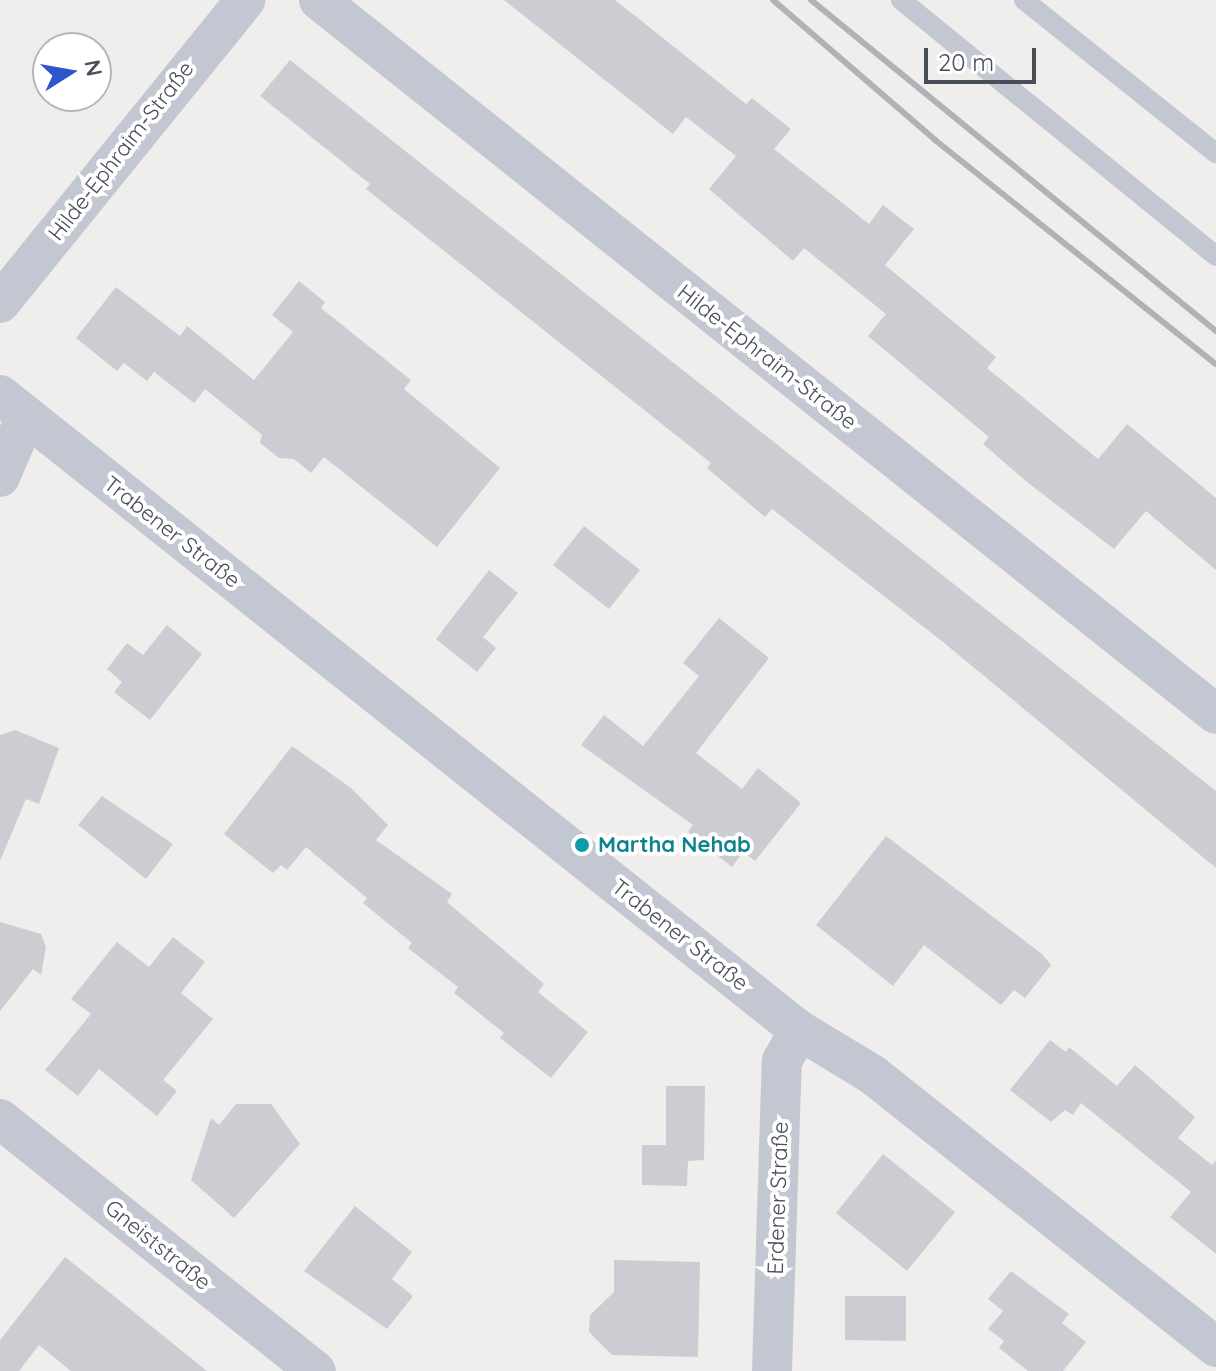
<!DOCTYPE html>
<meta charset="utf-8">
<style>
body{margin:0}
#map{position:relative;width:1216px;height:1371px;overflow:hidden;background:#f0eeed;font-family:Quicksand,sans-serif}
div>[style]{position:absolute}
.building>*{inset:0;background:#ccccd2}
.service>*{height:20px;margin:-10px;padding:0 10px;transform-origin:10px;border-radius:10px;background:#c2c7d1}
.minor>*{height:40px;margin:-20px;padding:0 20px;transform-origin:20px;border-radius:20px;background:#c2c7d1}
.rail>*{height:6px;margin:-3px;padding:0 3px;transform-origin:3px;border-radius:3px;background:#b0b2b7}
.dots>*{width:22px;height:22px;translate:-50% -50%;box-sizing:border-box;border:4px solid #fff;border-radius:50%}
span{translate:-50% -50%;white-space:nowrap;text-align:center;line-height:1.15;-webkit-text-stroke:8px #fff;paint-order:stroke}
.street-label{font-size:22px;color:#484d58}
.culture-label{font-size:22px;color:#0d838f;font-weight:700}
.left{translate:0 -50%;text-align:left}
.north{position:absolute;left:32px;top:32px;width:80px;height:80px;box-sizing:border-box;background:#fff;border:2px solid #b6b8bc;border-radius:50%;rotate:79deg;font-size:22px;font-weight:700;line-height:32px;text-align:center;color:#484d58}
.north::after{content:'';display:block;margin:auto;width:28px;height:36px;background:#2e55c9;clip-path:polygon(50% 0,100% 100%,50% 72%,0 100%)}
.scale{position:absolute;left:924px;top:48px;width:112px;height:36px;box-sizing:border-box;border:4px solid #484d58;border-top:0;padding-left:10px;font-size:24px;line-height:28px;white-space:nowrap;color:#484d58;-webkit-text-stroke:6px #fff;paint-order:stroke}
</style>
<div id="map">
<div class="building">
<div style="clip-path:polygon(504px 0,615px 0,746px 104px,752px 98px,791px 129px,774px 149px,869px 224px,883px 205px,914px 229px,885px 265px,996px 357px,987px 368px,1098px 459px,1127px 424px,1216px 498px,1216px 570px,1146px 511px,1114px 549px,1027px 482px,983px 444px,989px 437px,868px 336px,886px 314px,804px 248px,793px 261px,709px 189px,736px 156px,686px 117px,673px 134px)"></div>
<div style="clip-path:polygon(290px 60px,1216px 791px,1216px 868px,943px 642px,772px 509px,765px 517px,707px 468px,711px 463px,366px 189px,370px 184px,260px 96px)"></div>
<div style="clip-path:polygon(299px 281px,325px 302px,321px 308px,411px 380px,404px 389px,500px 468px,437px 547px,324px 457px,311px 473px,294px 459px,279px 458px,260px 443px,262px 435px,205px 389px,194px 403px,154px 372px,147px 381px,124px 363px,117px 371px,76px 338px,116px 287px,180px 336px,187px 326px,254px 380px,293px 332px,272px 315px)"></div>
<div style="clip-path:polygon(584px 526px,640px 570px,609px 609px,553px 565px)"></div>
<div style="clip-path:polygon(489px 570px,518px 593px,483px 637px,496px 648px,477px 672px,436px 639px)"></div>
<div style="clip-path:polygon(719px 618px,769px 658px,696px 753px,742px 789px,758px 768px,801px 803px,755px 861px,743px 852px,732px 867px,688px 832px,693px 825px,581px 745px,604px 715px,643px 746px,699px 676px,683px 663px)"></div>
<div style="clip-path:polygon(167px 625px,202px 654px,150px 720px,114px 692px,122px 682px,107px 669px,127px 643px,143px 655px)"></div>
<div style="clip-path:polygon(15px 730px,59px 748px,39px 804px,26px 799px,0 861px,0 735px)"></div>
<div style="clip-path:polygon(292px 746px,351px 788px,388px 825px,376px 840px,452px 894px,447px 902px,544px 984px,538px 992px,588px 1032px,551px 1078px,500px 1038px,504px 1033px,454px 993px,458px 987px,408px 948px,412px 943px,363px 903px,367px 898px,306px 847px,287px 870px,281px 865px,273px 873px,224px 834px)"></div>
<div style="clip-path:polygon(102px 796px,173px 844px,146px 879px,78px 825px)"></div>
<div style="clip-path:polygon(886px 836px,1042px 954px,1051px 965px,1025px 998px,1014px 990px,1001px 1005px,924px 945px,893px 986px,816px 925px)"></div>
<div style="clip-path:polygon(0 922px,41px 934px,46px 947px,41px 975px,33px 969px,0 1011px)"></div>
<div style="clip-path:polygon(173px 937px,205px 962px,181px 993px,213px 1019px,163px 1080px,177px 1091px,157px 1116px,99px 1069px,78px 1096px,45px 1070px,91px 1014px,71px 999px,117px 942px,149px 967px)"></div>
<div style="clip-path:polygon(1050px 1040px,1066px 1052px,1069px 1047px,1117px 1086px,1135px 1065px,1195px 1117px,1178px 1138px,1212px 1165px,1216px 1160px,1216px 1254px,1170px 1217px,1191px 1192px,1081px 1103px,1073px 1115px,1065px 1110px,1051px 1122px,1010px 1090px)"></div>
<div style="clip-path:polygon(666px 1086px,705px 1086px,704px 1160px,688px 1161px,687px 1186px,642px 1185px,642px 1145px,666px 1145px)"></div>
<div style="clip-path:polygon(236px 1104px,271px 1104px,300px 1144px,234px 1218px,191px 1180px,211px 1118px,219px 1125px)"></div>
<div style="clip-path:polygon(883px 1154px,955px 1212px,907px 1271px,836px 1213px)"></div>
<div style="clip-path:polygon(355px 1206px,412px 1252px,392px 1279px,413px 1296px,387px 1329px,304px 1271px)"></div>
<div style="clip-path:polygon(65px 1257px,114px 1296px,207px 1371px,71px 1371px,39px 1345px,19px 1371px,0 1371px,0 1340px)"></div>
<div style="clip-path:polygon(614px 1260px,700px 1262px,698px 1357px,612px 1355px,589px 1332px,590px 1315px,614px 1292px)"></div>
<div style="clip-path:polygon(1011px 1271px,1069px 1314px,1062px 1323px,1086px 1342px,1063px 1371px,1028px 1371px,999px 1348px,1004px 1341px,988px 1329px,1003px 1311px,988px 1299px)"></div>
<div style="clip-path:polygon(845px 1296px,906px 1296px,906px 1341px,845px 1340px)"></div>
</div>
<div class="service">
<div style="left:901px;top:0;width:406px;rotate:39.1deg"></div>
<div style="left:1024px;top:0;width:246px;rotate:38.6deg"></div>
</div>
<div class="minor">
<div style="left:319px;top:0;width:1146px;rotate:38.52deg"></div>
<div style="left:0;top:303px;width:390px;rotate:-51deg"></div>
<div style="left:0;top:395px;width:1021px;rotate:38.48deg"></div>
<div style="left:799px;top:1030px;width:87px;rotate:31.3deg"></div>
<div style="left:873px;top:1075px;width:438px;rotate:38.4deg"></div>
<div style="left:0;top:477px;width:66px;rotate:-66.9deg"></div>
<div style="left:0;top:1119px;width:404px;rotate:38.6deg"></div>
<div style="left:772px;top:1371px;width:310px;rotate:-88.2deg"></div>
<div style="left:782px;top:1061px;width:35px;rotate:-61deg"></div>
</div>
<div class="rail">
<div style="left:773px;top:0;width:214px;rotate:40.8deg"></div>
<div style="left:935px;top:140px;width:359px;rotate:38.6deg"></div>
<div style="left:811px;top:0;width:523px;rotate:39.26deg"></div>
</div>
<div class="dots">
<div style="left:582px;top:845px;background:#0f9aa8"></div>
</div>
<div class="street-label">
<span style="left:121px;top:151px;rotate:-52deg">Hilde-Ephraim-Straße</span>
<span style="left:767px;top:357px;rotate:38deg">Hilde-Ephraim-Straße</span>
<span style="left:172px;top:532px;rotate:38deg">Trabener Straße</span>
<span style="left:680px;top:935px;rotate:38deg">Trabener Straße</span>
<span style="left:778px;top:1198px;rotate:-88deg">Erdener Straße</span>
<span style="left:158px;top:1245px;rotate:39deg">Gneiststraße</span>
</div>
<div class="culture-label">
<span class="left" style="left:598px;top:845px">Martha Nehab</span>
</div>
<div class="north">N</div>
<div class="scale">20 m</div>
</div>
